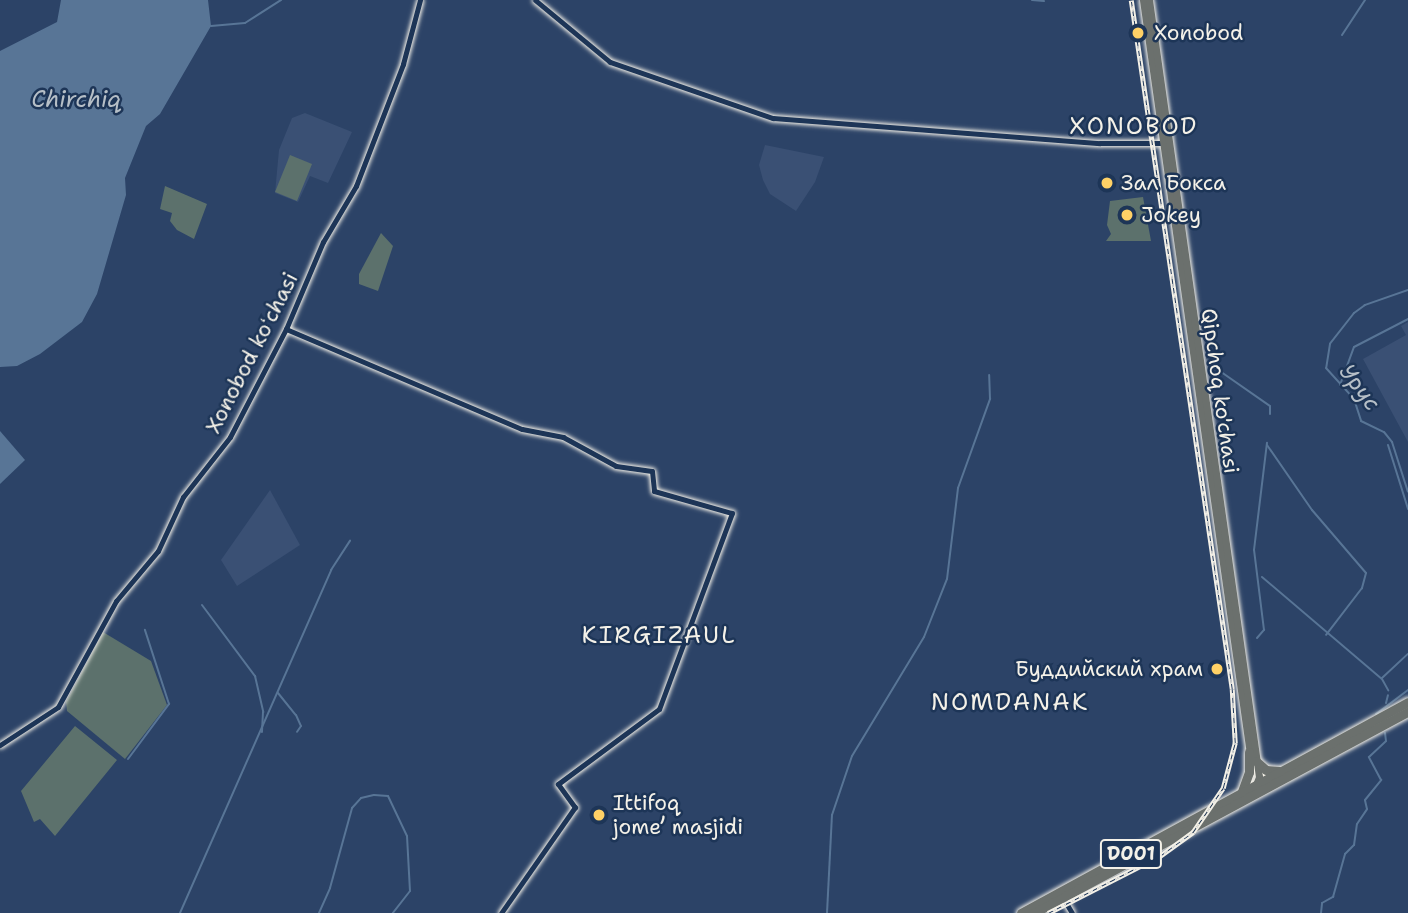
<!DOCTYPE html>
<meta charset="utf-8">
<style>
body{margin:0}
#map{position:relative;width:1408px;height:913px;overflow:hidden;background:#2c4367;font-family:"Shantell Sans",sans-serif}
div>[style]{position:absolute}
.built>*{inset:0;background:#3a5074}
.green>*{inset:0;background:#5c716c}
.water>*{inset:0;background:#587596}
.stream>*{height:2px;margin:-1px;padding:0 1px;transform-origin:1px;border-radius:1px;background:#587596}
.roads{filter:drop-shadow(0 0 2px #f4f1e8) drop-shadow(0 0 2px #f4f1e8)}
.secondary>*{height:5px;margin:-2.5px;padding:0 2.5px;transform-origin:2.5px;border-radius:2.5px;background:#1d3557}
.primary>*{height:7px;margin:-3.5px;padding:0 3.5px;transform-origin:3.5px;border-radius:3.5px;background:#6b706d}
.highway>*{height:9px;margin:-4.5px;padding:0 4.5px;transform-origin:4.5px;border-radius:4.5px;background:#6b706d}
.rail>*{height:4.5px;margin-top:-2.25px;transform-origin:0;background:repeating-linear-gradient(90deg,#1d3557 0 5px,#f4f1e8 0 10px);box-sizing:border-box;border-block:2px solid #f4f1e8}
.dots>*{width:19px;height:19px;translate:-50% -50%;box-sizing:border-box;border:4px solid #1d3557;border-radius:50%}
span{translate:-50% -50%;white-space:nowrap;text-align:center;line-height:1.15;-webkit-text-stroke:5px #1d3557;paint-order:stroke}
.shield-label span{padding:2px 5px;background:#1d3557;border:2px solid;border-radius:5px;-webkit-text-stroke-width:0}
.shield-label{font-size:19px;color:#f4f1e8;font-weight:700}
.poi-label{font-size:21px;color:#f4f1e8}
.left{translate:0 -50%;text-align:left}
.right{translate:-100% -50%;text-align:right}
.street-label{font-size:21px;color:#f4f1e8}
.water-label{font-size:23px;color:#b6bfc7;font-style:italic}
.quarter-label{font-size:24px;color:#f4f1e8;letter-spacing:2px}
</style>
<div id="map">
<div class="built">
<div style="clip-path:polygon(305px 113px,352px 132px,328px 183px,310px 176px,298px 202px,275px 193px,279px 150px,292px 118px)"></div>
<div style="clip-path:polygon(765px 145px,824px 157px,815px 182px,796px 211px,770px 194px,763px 180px,759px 165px)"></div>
<div style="clip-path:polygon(1408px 322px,1408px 442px,1363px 359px,1406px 335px,1401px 326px)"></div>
<div style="clip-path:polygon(270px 490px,300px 545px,237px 586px,221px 560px)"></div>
</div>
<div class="green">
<div style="clip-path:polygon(290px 155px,312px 164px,297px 201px,275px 192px)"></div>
<div style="clip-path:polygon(165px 186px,207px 204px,194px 239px,177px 230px,170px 221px,172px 213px,160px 209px)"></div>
<div style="clip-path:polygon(1143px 197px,1151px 241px,1106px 241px,1111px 234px,1107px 225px,1110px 201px)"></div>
<div style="clip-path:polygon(381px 233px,393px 246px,378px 291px,359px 284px,359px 274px)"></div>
<div style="clip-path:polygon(103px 632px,151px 661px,167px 705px,125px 759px,67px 711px,66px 702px)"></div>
<div style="clip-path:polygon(75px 726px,117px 760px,55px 836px,40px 819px,34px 822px,21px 791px)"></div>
</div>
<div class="water">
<div style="clip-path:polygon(61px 0,208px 0,211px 26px,160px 114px,146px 126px,125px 178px,126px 195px,97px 294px,82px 322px,40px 354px,17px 366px,0 367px,0 51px,57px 22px)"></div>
<div style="clip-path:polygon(0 431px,25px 460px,0 484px)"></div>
</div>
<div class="stream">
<div style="left:1032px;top:0;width:12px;rotate:5deg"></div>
<div style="left:211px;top:26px;width:34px;rotate:-5deg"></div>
<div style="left:245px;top:23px;width:43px;rotate:-32.6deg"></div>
<div style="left:1342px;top:35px;width:42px;rotate:-56.7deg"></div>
<div style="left:1408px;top:290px;width:46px;rotate:160.8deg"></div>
<div style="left:1365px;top:305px;width:14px;rotate:144deg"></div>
<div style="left:1354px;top:313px;width:39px;rotate:128deg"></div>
<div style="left:1330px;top:344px;width:24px;rotate:99deg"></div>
<div style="left:1326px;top:368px;width:42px;rotate:47.9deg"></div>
<div style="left:1354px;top:399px;width:23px;rotate:72deg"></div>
<div style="left:1361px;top:421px;width:25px;rotate:26deg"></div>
<div style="left:1384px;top:432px;width:13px;rotate:51deg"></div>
<div style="left:1392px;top:442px;width:52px;rotate:72.3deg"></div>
<div style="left:1214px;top:367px;width:68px;rotate:34.9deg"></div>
<div style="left:1270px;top:406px;width:8px;rotate:90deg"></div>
<div style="left:1340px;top:385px;width:40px;rotate:-69.8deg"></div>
<div style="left:1354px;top:347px;width:61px;rotate:-27.4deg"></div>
<div style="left:1267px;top:445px;width:79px;rotate:55.3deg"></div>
<div style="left:1312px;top:510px;width:83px;rotate:49.4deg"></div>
<div style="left:1366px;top:573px;width:16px;rotate:105deg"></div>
<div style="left:1362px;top:588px;width:59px;rotate:127.5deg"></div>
<div style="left:1388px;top:445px;width:67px;rotate:72.6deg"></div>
<div style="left:1262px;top:577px;width:157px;rotate:40.4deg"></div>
<div style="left:1382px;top:679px;width:13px;rotate:61deg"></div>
<div style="left:202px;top:605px;width:89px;rotate:53.3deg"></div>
<div style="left:255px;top:676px;width:37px;rotate:77deg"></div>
<div style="left:263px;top:712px;width:20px;rotate:93deg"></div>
<div style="left:1257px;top:638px;width:11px;rotate:-49deg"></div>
<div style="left:1264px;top:630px;width:81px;rotate:-97.1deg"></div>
<div style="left:1254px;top:550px;width:108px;rotate:-83.1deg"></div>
<div style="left:1382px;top:678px;width:35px;rotate:-43deg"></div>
<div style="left:278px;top:693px;width:28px;rotate:51deg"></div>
<div style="left:296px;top:715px;width:12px;rotate:66deg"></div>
<div style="left:301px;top:726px;width:7px;rotate:124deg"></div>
<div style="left:1386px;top:703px;width:8px;rotate:-76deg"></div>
<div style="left:1376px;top:714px;width:40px;rotate:-37deg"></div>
<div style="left:128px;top:759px;width:69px;rotate:-53.3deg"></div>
<div style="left:169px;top:704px;width:78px;rotate:-108deg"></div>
<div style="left:180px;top:913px;width:375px;rotate:-66.2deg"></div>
<div style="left:331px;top:570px;width:35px;rotate:-57deg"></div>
<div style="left:319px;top:913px;width:27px;rotate:-66deg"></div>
<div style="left:330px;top:888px;width:83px;rotate:-74.6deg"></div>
<div style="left:352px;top:808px;width:13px;rotate:-48deg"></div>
<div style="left:361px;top:798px;width:13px;rotate:-13deg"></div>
<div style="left:374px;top:795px;width:14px;rotate:4deg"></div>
<div style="left:388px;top:796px;width:44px;rotate:64.6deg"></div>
<div style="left:407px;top:836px;width:55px;rotate:86.9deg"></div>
<div style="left:410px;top:891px;width:28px;rotate:128deg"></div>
<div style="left:827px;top:913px;width:98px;rotate:-87.1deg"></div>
<div style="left:832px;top:815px;width:62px;rotate:-71.3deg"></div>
<div style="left:852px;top:756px;width:139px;rotate:-58.8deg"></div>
<div style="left:924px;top:637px;width:62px;rotate:-68.4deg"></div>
<div style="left:947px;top:579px;width:92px;rotate:-83.1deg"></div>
<div style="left:958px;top:488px;width:95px;rotate:-70.2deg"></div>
<div style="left:990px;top:399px;width:24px;rotate:-92deg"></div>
<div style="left:1321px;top:913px;width:10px;rotate:-84deg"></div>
<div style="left:1322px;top:903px;width:13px;rotate:-29deg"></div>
<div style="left:1333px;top:897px;width:45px;rotate:-74.4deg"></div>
<div style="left:1345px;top:854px;width:13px;rotate:-45deg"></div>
<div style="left:1354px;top:845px;width:21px;rotate:-82deg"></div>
<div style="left:1357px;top:824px;width:18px;rotate:-56deg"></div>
<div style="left:1367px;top:809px;width:9px;rotate:-103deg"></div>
<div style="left:1365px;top:800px;width:26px;rotate:-51deg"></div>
<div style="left:1381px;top:780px;width:26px;rotate:-118deg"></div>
<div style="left:1369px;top:757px;width:23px;rotate:-43deg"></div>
<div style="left:1386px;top:741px;width:8px;rotate:-97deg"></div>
</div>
<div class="roads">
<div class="secondary">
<div style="left:535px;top:0;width:97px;rotate:39.6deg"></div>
<div style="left:610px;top:62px;width:172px;rotate:19deg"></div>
<div style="left:773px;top:118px;width:328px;rotate:4.4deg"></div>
<div style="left:1100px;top:143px;width:64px"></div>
<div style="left:286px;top:329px;width:256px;rotate:23deg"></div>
<div style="left:522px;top:429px;width:42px;rotate:11deg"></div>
<div style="left:563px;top:437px;width:60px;rotate:28.7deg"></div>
<div style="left:616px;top:466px;width:36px;rotate:8deg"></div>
<div style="left:652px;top:471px;width:20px;rotate:84deg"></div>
<div style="left:654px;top:491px;width:81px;rotate:15.8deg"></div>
<div style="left:732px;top:513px;width:209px;rotate:110.4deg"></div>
<div style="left:659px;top:709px;width:126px;rotate:143.4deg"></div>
<div style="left:558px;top:784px;width:29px;rotate:54deg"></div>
<div style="left:575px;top:807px;width:129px;rotate:124.9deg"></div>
<div style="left:0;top:745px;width:69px;rotate:-33.2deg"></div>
<div style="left:58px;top:707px;width:121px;rotate:-61.3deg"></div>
<div style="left:116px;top:601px;width:65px;rotate:-50deg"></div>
<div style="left:158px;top:551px;width:60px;rotate:-65.2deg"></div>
<div style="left:183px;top:497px;width:76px;rotate:-51.9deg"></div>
<div style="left:230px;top:437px;width:122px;rotate:-62.6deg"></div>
<div style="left:286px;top:329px;width:95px;rotate:-67deg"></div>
<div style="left:323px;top:242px;width:65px;rotate:-59.5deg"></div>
<div style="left:356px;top:186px;width:131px;rotate:-68.9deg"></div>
<div style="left:403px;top:64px;width:66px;rotate:-75.1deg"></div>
<div style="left:1063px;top:898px;width:17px;rotate:59deg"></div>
</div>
<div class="primary">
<div style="left:1143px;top:0;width:762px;rotate:81.92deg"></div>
<div style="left:1149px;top:0;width:785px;rotate:81.94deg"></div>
<div style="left:1259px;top:777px;width:11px;rotate:112deg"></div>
</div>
<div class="highway">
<div style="left:1256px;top:761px;width:13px;rotate:42deg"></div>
<div style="left:1266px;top:770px;width:13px;rotate:4deg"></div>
<div style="left:1241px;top:794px;width:23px;rotate:-70deg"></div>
<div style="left:1249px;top:772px;width:20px;rotate:-90deg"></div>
<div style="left:1021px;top:913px;width:441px;rotate:-28.6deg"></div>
<div style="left:1034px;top:913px;width:425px;rotate:-28.3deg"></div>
</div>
</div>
<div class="rail">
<div style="left:1048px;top:913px;width:126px;rotate:-27deg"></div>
<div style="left:1160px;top:856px;width:41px;rotate:-36deg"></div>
<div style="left:1193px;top:832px;width:53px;rotate:-55.7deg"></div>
<div style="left:1223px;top:788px;width:47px;rotate:-75.1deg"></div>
<div style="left:1235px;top:743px;width:54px;rotate:-93.2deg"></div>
<div style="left:1232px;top:689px;width:696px;rotate:-98.34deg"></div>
</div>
<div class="dots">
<div style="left:1138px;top:33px;background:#ffd166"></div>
<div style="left:1107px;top:183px;background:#ffd166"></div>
<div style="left:1127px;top:215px;background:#ffd166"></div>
<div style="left:1217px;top:669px;background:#ffd166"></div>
<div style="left:599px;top:815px;background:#ffd166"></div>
</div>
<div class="shield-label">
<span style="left:1131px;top:854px">D001</span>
</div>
<div class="poi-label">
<span class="left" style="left:1154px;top:33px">Xonobod</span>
<span class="left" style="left:1121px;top:183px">Зал Бокса</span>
<span class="left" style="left:1141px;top:215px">Jokey</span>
<span class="right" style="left:1203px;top:669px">Буддийский храм</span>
<span class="left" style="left:613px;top:815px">Ittifoq<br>jome’ masjidi</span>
</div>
<div class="street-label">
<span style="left:252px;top:353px;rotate:-63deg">Xonobod koʻchasi</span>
<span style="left:1220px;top:391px;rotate:82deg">Qipchoq ko'chasi</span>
</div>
<div class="water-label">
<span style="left:76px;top:99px">Chirchiq</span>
<span style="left:1360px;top:387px;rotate:53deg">Урус</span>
</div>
<div class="quarter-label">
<span style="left:1134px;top:127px">XONOBOD</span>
<span style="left:659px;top:636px">KIRGIZAUL</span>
<span style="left:1010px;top:703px">NOMDANAK</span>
</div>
</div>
